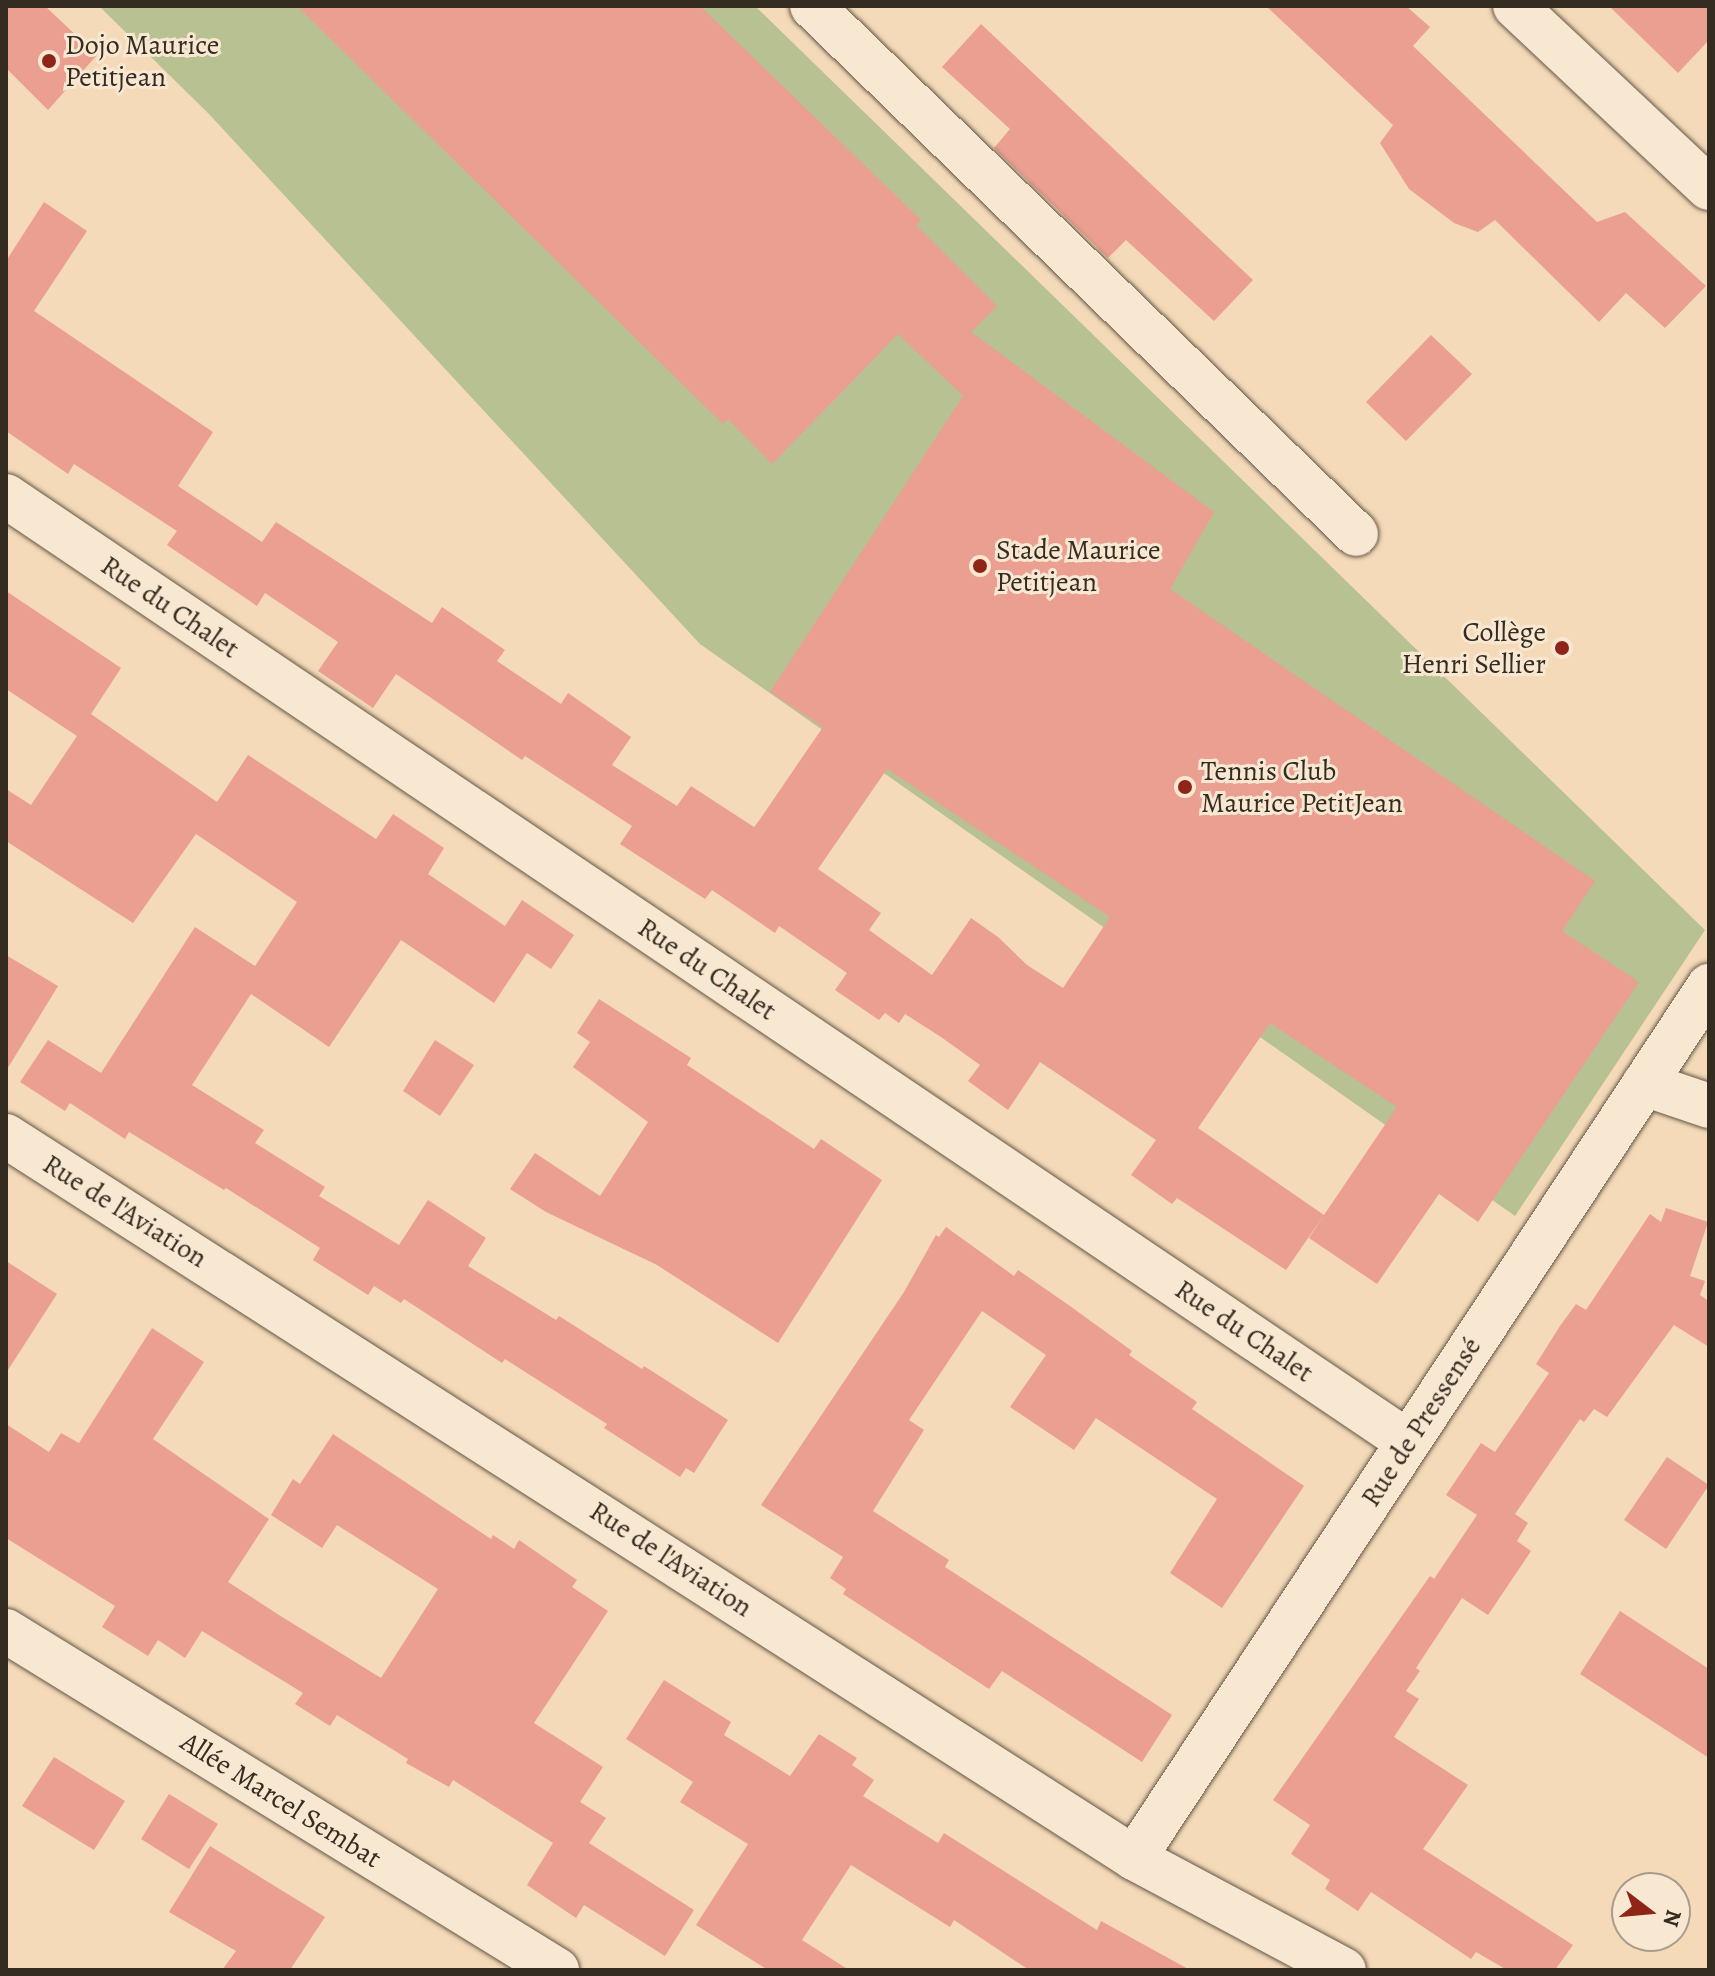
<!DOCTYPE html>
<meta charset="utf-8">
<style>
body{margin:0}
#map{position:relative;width:1715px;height:1976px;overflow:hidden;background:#f4dab8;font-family:Alegreya,serif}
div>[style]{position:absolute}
.green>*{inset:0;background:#b7c192}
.building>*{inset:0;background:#ea9f90}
.roads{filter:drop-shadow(0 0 2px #645747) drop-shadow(0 0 2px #645747)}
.minor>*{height:44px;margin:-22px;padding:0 22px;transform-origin:22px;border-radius:22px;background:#f8e7d1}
.dots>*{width:22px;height:22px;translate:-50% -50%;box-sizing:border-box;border:4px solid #f8e7d1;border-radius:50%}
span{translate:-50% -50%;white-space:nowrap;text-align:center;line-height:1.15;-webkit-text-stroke:6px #f8e7d1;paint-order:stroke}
.poi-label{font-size:28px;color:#342b21}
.left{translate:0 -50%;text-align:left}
.right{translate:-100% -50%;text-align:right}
.street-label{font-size:28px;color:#342b21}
.frame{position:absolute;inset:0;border:8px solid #342b21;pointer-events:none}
.north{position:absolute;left:1611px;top:1872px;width:80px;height:80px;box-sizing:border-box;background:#f8e7d1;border:2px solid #aa9c8b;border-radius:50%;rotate:106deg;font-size:22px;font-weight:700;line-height:32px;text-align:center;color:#342b21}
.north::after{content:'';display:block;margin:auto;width:28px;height:36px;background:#8f2418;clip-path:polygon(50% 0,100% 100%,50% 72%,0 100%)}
</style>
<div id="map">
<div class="green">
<div style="clip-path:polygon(99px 6px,755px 6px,1705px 930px,1515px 1216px,700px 644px,208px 113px)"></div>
</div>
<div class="building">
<div style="clip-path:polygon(6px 6px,45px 6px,97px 55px,48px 110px,6px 68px)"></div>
<div style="clip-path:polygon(evenodd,297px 6px,700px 6px,921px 220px,916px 225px,997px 306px,971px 332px,1214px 512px,1170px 589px,1595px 881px,1562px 931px,1639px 982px,1478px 1222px,1439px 1194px,1377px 1284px,1309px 1238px,1324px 1215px,1286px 1270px,1177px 1198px,1172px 1204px,1131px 1175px,1156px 1140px,1040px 1062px,1008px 1110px,968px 1081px,980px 1065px,941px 1037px,905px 1014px,899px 1023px,885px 1013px,879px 1020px,835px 990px,847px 973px,779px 926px,775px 933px,712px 890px,705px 899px,620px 844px,632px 826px,525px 756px,522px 760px,396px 674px,373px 708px,318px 671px,338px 642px,265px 593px,257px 606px,167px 545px,177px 531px,74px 464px,68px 474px,6px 431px,6px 261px,44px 202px,87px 231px,34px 311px,213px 432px,178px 486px,262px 542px,276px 522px,432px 623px,442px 607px,505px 650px,497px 661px,561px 704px,568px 693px,631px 737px,612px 765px,677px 806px,691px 786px,754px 827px,758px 822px,823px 727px,770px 692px,963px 396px,898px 334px,772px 464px,728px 419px,723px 424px,297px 6px,887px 769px,1110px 917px,1063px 988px,1027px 965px,998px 937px,971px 918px,932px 975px,869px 930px,881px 913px,818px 869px,887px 769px,297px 6px,1270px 1023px,1397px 1107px,1324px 1215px,1198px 1128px,1270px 1023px)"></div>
<div style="clip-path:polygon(1266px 6px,1406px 6px,1430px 27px,1413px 46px,1597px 222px,1625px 212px,1706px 286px,1665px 328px,1626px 293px,1599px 322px,1495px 220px,1478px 232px,1454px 223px,1409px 189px,1380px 143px,1393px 125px)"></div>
<div style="clip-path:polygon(1609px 6px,1709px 6px,1709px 40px,1678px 73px)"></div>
<div style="clip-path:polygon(981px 24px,1253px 280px,1214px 321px,1126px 240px,1108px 258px,994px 148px,1010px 129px,942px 67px)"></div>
<div style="clip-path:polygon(1431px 335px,1472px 374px,1406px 441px,1366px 402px)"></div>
<div style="clip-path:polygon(6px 591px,121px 668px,91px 714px,217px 802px,248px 755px,376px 839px,393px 814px,444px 848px,428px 874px,505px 926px,522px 900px,574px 935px,551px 969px,527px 953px,494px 1003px,401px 940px,329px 1047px,251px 994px,192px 1085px,264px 1130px,255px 1143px,325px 1187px,319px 1196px,399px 1245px,428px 1200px,486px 1238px,468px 1266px,556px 1320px,559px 1316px,642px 1369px,644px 1366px,728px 1420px,694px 1473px,686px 1468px,680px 1477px,604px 1428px,607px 1424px,505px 1359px,502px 1363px,404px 1299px,401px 1303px,374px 1286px,368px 1295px,313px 1260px,320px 1248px,226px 1188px,224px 1190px,129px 1132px,125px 1139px,70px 1103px,65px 1111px,20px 1082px,48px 1040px,101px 1073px,195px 927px,255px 966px,297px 902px,196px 834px,133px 923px,6px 841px,6px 789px,31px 805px,77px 736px,6px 689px)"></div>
<div style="clip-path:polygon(6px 955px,58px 986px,6px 1071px)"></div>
<div style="clip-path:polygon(599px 999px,691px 1058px,687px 1065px,814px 1149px,821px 1139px,882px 1180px,778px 1343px,657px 1265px,546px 1212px,510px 1189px,535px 1153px,600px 1196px,648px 1122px,573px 1067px,590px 1042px,577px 1033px)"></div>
<div style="clip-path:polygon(435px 1040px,474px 1065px,440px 1116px,403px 1091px)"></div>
<div style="clip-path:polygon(1666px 1208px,1708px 1222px,1690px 1276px,1705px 1281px,1700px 1295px,1709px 1301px,1709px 1347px,1674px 1325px,1607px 1417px,1594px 1409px,1584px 1422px,1580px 1419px,1515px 1514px,1528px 1523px,1517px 1541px,1531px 1551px,1488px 1615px,1462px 1598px,1416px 1668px,1420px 1671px,1406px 1691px,1419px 1699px,1394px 1737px,1468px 1785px,1423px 1849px,1573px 1945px,1555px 1970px,1507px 1970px,1476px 1952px,1471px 1959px,1371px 1892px,1358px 1911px,1325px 1889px,1330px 1880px,1291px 1854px,1310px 1825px,1273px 1800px,1430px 1576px,1445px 1586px,1434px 1579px,1477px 1515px,1446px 1495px,1481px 1443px,1495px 1452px,1549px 1373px,1536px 1364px,1560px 1326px,1576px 1304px,1586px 1310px,1650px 1214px,1661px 1222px)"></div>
<div style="clip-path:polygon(946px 1227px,1014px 1276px,1018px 1270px,1070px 1306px,1132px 1351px,1129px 1355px,1197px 1402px,1192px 1409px,1304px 1486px,1222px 1608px,1170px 1573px,1217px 1499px,1096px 1418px,1074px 1450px,1010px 1407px,1046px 1355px,982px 1311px,909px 1420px,924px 1430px,873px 1511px,949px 1560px,945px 1567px,1172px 1715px,1142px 1762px,1002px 1671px,989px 1689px,843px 1594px,846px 1589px,830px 1578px,843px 1557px,761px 1505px,904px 1292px,936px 1235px,939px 1237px)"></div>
<div style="clip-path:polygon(6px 1261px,57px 1294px,6px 1373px)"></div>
<div style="clip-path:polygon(152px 1328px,204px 1362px,153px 1439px,269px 1519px,228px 1582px,279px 1615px,381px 1678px,438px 1589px,337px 1525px,322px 1548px,271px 1515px,293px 1479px,300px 1484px,333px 1434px,491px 1539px,493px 1535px,514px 1549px,519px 1540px,577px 1580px,572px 1587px,608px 1611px,534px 1723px,603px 1767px,580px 1802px,606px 1818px,589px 1843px,694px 1910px,665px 1956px,584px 1905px,576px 1918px,527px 1885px,553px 1843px,453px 1780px,449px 1787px,406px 1763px,408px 1759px,337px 1715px,330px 1726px,295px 1704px,303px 1693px,202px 1631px,185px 1658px,158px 1640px,148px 1656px,102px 1627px,115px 1606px,6px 1538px,6px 1424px,49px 1452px,61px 1433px,79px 1443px)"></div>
<div style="clip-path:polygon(1667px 1457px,1709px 1485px,1666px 1549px,1624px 1520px)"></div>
<div style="clip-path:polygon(1620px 1611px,1709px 1669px,1709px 1758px,1580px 1674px)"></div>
<div style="clip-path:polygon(664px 1680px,731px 1722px,724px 1735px,790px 1776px,819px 1734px,857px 1758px,852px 1765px,874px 1780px,863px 1796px,938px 1843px,944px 1833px,1097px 1930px,1101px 1921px,1190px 1970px,1029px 1970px,954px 1920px,950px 1927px,851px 1865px,802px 1940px,849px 1970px,768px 1970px,696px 1925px,748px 1844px,680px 1802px,693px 1782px,626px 1739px)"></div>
<div style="clip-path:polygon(54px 1757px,125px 1801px,94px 1850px,22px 1806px)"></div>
<div style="clip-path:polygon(169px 1794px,218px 1824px,189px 1869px,141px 1839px)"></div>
<div style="clip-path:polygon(210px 1846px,325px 1917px,290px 1970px,222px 1970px,236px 1951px,169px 1912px)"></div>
</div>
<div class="roads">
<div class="minor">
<div style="left:812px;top:6px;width:758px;rotate:44.14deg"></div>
<div style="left:1515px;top:6px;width:266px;rotate:43.2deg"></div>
<div style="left:6px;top:496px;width:1691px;rotate:34.01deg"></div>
<div style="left:1644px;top:1084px;width:69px;rotate:18.7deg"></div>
<div style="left:6px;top:1136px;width:1339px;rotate:32.62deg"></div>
<div style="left:1134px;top:1858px;width:238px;rotate:28.1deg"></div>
<div style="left:6px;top:1631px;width:647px;rotate:31.6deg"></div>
<div style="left:1134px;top:1858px;width:1045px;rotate:-56.6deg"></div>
</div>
</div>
<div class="dots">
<div style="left:49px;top:61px;background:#8f2418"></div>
<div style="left:980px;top:566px;background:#8f2418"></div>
<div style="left:1562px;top:648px;background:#8f2418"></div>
<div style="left:1185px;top:787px;background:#8f2418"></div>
</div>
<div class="poi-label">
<span class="left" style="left:65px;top:61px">Dojo Maurice<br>Petitjean</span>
<span class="left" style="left:996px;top:566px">Stade Maurice<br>Petitjean</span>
<span class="right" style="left:1546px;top:648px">Collège<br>Henri Sellier</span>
<span class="left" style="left:1201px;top:787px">Tennis Club<br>Maurice PetitJean</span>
</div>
<div class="street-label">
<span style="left:170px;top:607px;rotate:34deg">Rue du Chalet</span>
<span style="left:707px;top:969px;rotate:34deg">Rue du Chalet</span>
<span style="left:125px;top:1211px;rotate:32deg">Rue de l'Aviation</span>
<span style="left:1244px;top:1331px;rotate:34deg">Rue du Chalet</span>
<span style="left:1421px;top:1422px;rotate:-57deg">Rue de Pressensé</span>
<span style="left:671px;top:1559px;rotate:33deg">Rue de l'Aviation</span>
<span style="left:281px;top:1800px;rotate:32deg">Allée Marcel Sembat</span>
</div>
<div class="frame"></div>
<div class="north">N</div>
</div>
